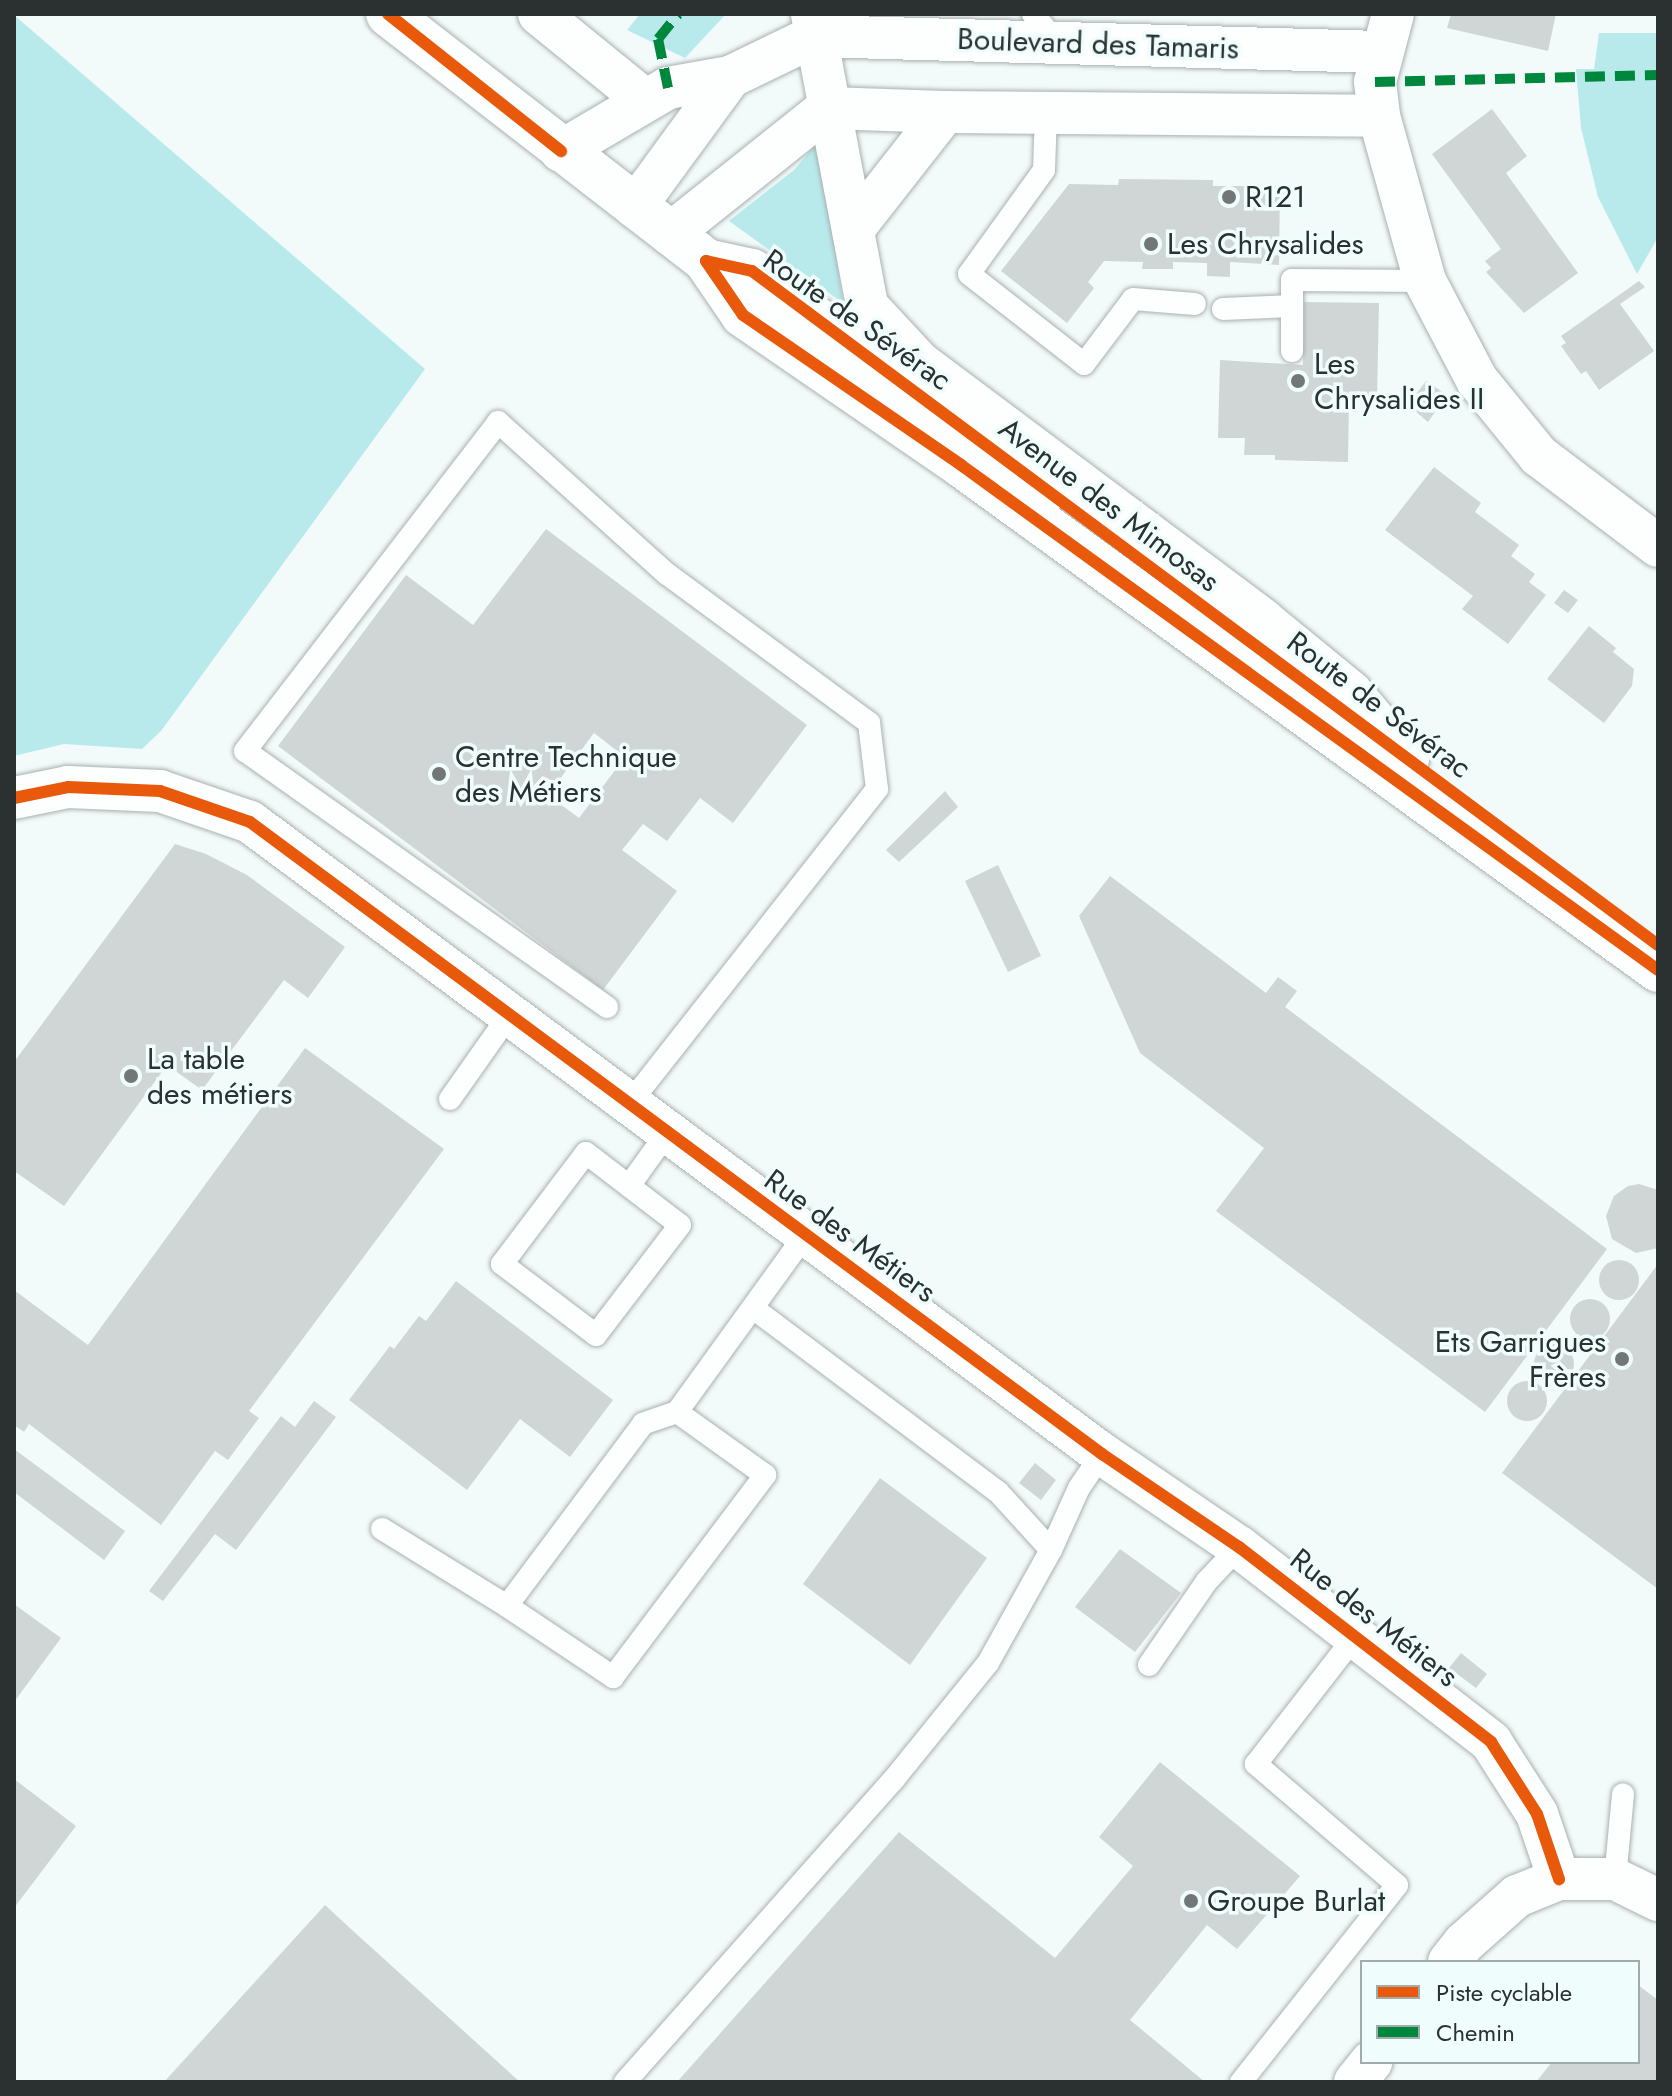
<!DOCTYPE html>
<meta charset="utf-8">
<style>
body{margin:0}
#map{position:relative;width:1672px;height:2096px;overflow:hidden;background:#f2fafa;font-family:Jost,sans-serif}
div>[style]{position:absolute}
.green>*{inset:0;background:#b8eaec}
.building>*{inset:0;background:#d0d6d6}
.round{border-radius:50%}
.roads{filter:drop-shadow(0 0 2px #a9b0b0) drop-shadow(0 0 2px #a9b0b0)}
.lane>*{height:22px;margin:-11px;padding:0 11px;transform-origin:11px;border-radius:11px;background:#fdfefe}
.street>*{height:42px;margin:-21px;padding:0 21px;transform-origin:21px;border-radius:21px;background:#fdfefe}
.secondary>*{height:44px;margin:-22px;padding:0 22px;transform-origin:22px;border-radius:22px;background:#fdfefe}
.quiet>*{height:10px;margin-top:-5px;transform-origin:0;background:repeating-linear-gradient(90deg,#00873e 0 20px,transparent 0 30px)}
.cycleway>*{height:12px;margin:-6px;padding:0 6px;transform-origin:6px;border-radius:6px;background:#e8590c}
.dots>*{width:22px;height:22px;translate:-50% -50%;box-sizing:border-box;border:4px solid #effdfd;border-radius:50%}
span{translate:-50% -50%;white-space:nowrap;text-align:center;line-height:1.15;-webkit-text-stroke:7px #effdfd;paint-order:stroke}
.street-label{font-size:30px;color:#2b3030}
.poi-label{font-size:30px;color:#2b3030}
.left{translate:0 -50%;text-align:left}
.right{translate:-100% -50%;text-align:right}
.frame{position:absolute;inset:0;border:16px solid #2b3030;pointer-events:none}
.legend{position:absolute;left:1360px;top:1960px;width:280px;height:104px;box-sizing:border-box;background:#effdfd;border:2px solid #a1abab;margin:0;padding:10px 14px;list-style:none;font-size:24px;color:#2b3030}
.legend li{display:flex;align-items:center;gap:16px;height:40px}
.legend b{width:40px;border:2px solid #a1abab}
</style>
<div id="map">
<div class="green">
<div style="clip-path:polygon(640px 14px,726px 14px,685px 58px,627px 30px)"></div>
<div style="clip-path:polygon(14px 15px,425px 369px,161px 731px,142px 749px,64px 744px,14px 756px)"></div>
<div style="clip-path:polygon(1599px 33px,1658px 33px,1658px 237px,1637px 274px,1598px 197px,1581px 128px,1576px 69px,1594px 69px)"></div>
<div style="clip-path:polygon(819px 141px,843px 303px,729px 221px,794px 170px)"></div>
</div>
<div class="building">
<div style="clip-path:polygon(1451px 14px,1556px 14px,1548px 51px,1447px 28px)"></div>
<div style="clip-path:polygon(1492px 109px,1527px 156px,1506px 173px,1578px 273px,1524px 313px,1486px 272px,1491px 268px,1485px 261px,1501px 249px,1432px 154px)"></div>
<div style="clip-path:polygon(1119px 179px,1213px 180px,1213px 186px,1280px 186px,1279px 265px,1230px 262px,1230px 277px,1207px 276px,1207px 263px,1173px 262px,1173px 269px,1142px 269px,1143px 262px,1104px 261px,1088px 282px,1094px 288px,1067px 323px,1001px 271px,1069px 184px,1118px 185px)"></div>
<div style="clip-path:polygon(1639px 281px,1645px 287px,1620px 304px,1654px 351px,1599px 390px,1586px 371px,1581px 374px,1561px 346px,1566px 343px,1561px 336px)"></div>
<div style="clip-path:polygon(1304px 302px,1379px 303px,1377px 398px,1349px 397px,1348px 462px,1275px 460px,1275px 455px,1244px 455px,1245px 438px,1218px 438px,1220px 360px,1303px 365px)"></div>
<div style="clip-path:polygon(1426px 381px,1447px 395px,1428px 422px,1408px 405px)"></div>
<div style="clip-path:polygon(1434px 467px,1481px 503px,1475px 512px,1519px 545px,1511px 556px,1535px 574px,1529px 582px,1546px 595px,1508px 644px,1462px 609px,1473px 596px,1385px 530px)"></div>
<div style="clip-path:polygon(evenodd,546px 529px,807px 725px,733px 823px,700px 798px,667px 841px,643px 824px,622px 850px,677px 891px,603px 990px,278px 746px,406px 575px,473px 625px,546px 529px,594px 733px,625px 757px,579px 818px,548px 795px,594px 733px)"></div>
<div style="clip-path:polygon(1564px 590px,1578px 600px,1568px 613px,1554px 603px)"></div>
<div style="clip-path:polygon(1589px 626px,1616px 648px,1613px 652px,1634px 669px,1632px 686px,1604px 723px,1547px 679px)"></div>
<div style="clip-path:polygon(945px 791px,958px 807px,899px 862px,886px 850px)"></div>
<div style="clip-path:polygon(175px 844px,206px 854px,247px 875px,345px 947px,308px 998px,284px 980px,202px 1090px,167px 1065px,64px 1206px,14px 1171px,14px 1062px)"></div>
<div style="clip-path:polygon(998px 865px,1041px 956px,1008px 972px,965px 881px)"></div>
<div style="clip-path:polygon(1110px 876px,1266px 993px,1278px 977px,1297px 991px,1285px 1007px,1607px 1249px,1485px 1412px,1216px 1211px,1264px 1148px,1140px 1053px,1079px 916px)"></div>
<div style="clip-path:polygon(305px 1048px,444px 1149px,249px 1411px,259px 1418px,228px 1460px,215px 1451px,161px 1525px,29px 1424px,24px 1432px,14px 1425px,14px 1290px,88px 1345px)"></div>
<div style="clip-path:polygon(1639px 1184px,1658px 1190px,1658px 1248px,1636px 1253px,1612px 1239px,1606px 1216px,1614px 1196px,1628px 1186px)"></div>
<div class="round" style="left:1599px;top:1260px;width:40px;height:40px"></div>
<div style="clip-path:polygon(1658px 1264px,1658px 1589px,1502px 1473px)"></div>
<div style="clip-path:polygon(456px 1281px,613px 1400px,570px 1457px,520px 1419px,467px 1490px,349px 1400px,390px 1346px,394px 1349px,419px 1316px,426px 1321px)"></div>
<div class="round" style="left:1570px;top:1299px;width:40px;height:40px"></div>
<div class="round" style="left:1534px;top:1344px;width:40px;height:40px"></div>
<div class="round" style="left:1507px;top:1381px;width:40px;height:40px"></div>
<div style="clip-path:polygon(314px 1401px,336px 1417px,236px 1550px,215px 1534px,163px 1601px,149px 1591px,281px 1416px,295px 1427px)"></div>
<div style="clip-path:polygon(14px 1449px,125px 1531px,104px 1560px,14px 1492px)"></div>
<div style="clip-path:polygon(1035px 1463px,1056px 1480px,1041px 1500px,1019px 1483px)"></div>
<div style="clip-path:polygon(880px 1478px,987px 1558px,910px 1665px,803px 1584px)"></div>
<div style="clip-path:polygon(1120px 1549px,1181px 1593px,1135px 1652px,1075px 1607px)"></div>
<div style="clip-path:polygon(14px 1604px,61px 1638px,14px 1702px)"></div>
<div style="clip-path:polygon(1461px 1653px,1487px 1674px,1476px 1688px,1449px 1668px)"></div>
<div style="clip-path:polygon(1160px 1762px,1300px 1876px,1237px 1949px,1207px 1925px,1130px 2020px,1205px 2082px,677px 2082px,899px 1832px,1055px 1958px,1133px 1866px,1099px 1837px)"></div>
<div style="clip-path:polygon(14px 1779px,76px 1826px,14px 1908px)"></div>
<div style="clip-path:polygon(325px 1905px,352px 1930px,520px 2082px,164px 2082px)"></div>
<div style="clip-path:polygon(1638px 1985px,1658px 2000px,1658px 2082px,1536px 2082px,1552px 2062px,1638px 2062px)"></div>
</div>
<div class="roads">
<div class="lane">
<div style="left:1033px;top:14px;width:38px;rotate:50deg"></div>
<div style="left:1046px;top:113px;width:57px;rotate:92deg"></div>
<div style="left:1044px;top:170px;width:128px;rotate:125.8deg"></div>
<div style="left:969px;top:274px;width:146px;rotate:38deg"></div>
<div style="left:1084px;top:364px;width:81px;rotate:-53deg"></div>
<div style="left:1133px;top:299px;width:62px;rotate:4.6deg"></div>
<div style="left:1223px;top:309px;width:69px;rotate:-2.5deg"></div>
<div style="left:1292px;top:351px;width:71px;rotate:-90deg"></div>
<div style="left:1292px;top:280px;width:133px;rotate:0.4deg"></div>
<div style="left:607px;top:1007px;width:443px;rotate:-144.7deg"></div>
<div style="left:245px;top:751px;width:415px;rotate:-52.4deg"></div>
<div style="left:498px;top:422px;width:227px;rotate:42deg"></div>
<div style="left:667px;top:574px;width:251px;rotate:36.4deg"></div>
<div style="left:869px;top:723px;width:66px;rotate:83.1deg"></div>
<div style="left:877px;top:789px;width:401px;rotate:128.2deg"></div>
<div style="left:450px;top:1099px;width:104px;rotate:-54.8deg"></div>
<div style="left:586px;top:1153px;width:118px;rotate:37.5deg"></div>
<div style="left:680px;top:1225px;width:138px;rotate:127.4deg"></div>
<div style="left:596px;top:1335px;width:118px;rotate:-142.9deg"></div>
<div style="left:502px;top:1264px;width:139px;rotate:-52.9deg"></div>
<div style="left:629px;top:1186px;width:65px;rotate:-54.4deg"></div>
<div style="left:677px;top:1412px;width:36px;rotate:161deg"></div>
<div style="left:643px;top:1424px;width:227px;rotate:126.8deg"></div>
<div style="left:507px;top:1606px;width:128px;rotate:33.8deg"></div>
<div style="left:613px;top:1677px;width:253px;rotate:-53deg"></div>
<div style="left:765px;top:1475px;width:108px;rotate:-144.4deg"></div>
<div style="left:677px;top:1412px;width:218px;rotate:-54.1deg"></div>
<div style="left:382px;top:1529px;width:147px;rotate:31.6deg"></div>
<div style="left:1051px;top:1550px;width:68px;rotate:-65.7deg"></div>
<div style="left:1079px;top:1488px;width:41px;rotate:-55.9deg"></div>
<div style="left:1149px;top:1665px;width:102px;rotate:-55.4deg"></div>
<div style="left:1207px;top:1581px;width:47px;rotate:-46.7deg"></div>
<div style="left:1615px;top:1879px;width:85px;rotate:-84.6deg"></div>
<div style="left:625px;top:2082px;width:405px;rotate:-48.4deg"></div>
<div style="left:894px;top:1779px;width:149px;rotate:-51deg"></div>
<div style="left:988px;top:1663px;width:129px;rotate:-60.9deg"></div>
<div style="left:1051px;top:1550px;width:79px;rotate:-132.4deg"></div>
<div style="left:998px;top:1492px;width:305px;rotate:-143.1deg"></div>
<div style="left:1241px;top:2082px;width:251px;rotate:-51.6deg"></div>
<div style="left:1397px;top:1885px;width:186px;rotate:-139.4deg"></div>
<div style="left:1256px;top:1764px;width:163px;rotate:-52.2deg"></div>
</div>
<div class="street">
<div style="left:539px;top:14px;width:136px;rotate:39.1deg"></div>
<div style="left:812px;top:14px;width:297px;rotate:79.3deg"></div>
<div style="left:867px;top:306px;width:78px;rotate:47.1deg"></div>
<div style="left:920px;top:363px;width:429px;rotate:36.8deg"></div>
<div style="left:1263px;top:620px;width:114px;rotate:39.3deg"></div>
<div style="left:1351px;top:692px;width:88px;rotate:49.6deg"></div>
<div style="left:1393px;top:14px;width:70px;rotate:104.8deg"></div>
<div style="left:1375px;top:82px;width:34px;rotate:83deg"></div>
<div style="left:1379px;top:116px;width:171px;rotate:74.4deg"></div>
<div style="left:1425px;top:281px;width:112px;rotate:62.3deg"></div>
<div style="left:1477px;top:380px;width:98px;rotate:50.8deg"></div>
<div style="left:1539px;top:456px;width:149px;rotate:37.1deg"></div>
<div style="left:828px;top:108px;width:117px;rotate:2deg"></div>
<div style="left:945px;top:112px;width:434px;rotate:0.5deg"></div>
<div style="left:561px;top:151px;width:124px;rotate:-30.5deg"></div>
<div style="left:668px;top:88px;width:63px;rotate:-10.1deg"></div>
<div style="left:730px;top:77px;width:94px;rotate:-25.8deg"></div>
<div style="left:815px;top:36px;width:567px;rotate:1.62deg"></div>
<div style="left:635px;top:207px;width:161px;rotate:-53.8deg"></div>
<div style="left:854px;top:228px;width:147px;rotate:-51.9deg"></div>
<div style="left:670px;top:234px;width:202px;rotate:-38.6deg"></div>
<div style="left:14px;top:798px;width:55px;rotate:-11.5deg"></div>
<div style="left:68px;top:787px;width:92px;rotate:2.5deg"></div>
<div style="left:160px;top:791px;width:95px;rotate:19deg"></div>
<div style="left:250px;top:822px;width:1061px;rotate:36.57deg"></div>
<div style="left:1102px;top:1454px;width:166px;rotate:34.2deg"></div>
<div style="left:1239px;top:1547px;width:319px;rotate:37.7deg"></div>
<div style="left:1491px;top:1742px;width:85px;rotate:57.4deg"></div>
<div style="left:1537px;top:1814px;width:69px;rotate:71.3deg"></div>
<div style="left:1449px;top:1962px;width:24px;rotate:-52deg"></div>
<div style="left:1464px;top:1943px;width:71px;rotate:-41.6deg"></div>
<div style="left:1517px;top:1896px;width:45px;rotate:-22deg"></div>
<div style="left:1559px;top:1879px;width:56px"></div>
<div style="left:1615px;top:1879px;width:48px;rotate:26deg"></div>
<div style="left:1355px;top:2082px;width:26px;rotate:-51deg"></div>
</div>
<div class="secondary">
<div style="left:388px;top:14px;width:403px;rotate:37.8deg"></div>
<div style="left:706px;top:261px;width:65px;rotate:55.6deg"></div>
<div style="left:743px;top:315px;width:265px;rotate:34.5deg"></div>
<div style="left:961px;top:465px;width:861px;rotate:35.92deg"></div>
<div style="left:706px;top:261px;width:47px;rotate:12.3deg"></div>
<div style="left:752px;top:271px;width:367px;rotate:36.7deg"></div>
</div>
</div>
<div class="quiet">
<div style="left:1375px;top:82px;width:283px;rotate:-1.4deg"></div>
<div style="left:668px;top:88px;width:50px;rotate:-101.5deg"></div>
<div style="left:658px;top:39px;width:32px;rotate:-51deg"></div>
</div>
<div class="cycleway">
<div style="left:388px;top:14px;width:221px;rotate:38.4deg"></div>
<div style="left:706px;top:261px;width:65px;rotate:55.6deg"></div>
<div style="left:743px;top:315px;width:265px;rotate:34.5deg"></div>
<div style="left:961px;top:465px;width:861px;rotate:35.92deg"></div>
<div style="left:706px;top:261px;width:47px;rotate:12.3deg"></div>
<div style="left:752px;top:271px;width:1129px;rotate:36.65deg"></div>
<div style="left:14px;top:798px;width:55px;rotate:-11.5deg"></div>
<div style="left:68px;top:787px;width:92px;rotate:2.5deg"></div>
<div style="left:160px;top:791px;width:95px;rotate:19deg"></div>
<div style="left:250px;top:822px;width:1061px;rotate:36.57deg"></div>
<div style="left:1102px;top:1454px;width:166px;rotate:34.2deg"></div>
<div style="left:1239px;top:1547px;width:319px;rotate:37.7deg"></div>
<div style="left:1491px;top:1742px;width:85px;rotate:57.4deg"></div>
<div style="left:1537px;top:1814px;width:69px;rotate:71.3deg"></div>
</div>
<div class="dots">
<div style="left:1229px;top:197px;background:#717777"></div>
<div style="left:1151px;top:244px;background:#717777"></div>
<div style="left:1298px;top:381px;background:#717777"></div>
<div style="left:439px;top:774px;background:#717777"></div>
<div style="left:131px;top:1076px;background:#717777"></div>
<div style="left:1622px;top:1359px;background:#717777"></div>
<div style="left:1191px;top:1901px;background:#717777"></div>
</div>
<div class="street-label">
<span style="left:1098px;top:44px;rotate:2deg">Boulevard des Tamaris</span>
<span style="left:857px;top:320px;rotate:35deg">Route de Sévérac</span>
<span style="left:1109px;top:505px;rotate:37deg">Avenue des Mimosas</span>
<span style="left:1379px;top:705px;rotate:37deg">Route de Sévérac</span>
<span style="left:850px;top:1236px;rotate:36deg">Rue des Métiers</span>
<span style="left:1374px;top:1618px;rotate:38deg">Rue des Métiers</span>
</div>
<div class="poi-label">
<span class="left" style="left:1245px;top:197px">R121</span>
<span class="left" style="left:1167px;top:244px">Les Chrysalides</span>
<span class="left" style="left:1314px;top:381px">Les<br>Chrysalides II</span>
<span class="left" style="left:455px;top:774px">Centre Technique<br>des Métiers</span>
<span class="left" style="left:147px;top:1076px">La table<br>des métiers</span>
<span class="right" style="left:1606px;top:1359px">Ets Garrigues<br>Frères</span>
<span class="left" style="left:1207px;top:1901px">Groupe Burlat</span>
</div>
<div class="frame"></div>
<ul class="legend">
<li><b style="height:10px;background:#e8590c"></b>Piste cyclable</li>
<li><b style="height:10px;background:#00873e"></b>Chemin</li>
</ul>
</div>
